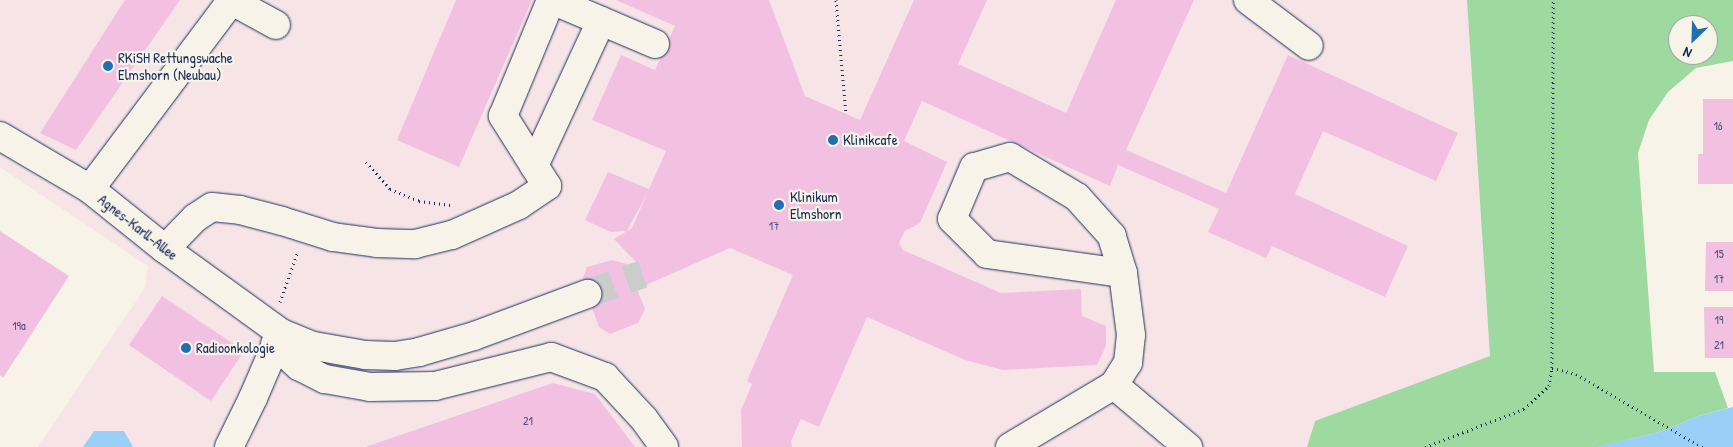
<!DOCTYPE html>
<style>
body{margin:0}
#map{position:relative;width:1733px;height:447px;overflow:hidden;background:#f7f3e8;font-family:"Patrick Hand",sans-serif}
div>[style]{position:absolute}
.built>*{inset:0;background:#f6e4e6}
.green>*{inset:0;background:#9ed99f}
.water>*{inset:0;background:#9acff8}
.building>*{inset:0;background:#f2c1e2}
.minor-tunnel>*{height:28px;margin-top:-14px;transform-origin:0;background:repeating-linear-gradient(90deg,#cbcccc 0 28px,transparent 0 42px)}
.path>*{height:3px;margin-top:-1.5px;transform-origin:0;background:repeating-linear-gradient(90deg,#1b2f5e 0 1px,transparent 0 5px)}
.roads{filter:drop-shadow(0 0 1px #1b2f5e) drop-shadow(0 0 1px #1b2f5e)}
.minor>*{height:28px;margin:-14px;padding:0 14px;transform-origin:14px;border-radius:14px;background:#f7f3e8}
.dots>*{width:14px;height:14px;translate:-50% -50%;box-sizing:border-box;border:2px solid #f7f3e8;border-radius:50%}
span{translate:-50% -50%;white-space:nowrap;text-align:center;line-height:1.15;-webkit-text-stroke:4.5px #f7f3e8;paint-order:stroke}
.number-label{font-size:12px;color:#51547f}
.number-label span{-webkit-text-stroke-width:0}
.poi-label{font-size:15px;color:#1b2f5e}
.left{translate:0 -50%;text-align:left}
.street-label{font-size:15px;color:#1b2f5e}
.north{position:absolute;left:1668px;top:15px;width:50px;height:50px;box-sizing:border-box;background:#f7f3e8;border:1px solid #9fa5b1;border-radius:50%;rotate:204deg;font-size:14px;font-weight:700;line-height:20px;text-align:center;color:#1b2f5e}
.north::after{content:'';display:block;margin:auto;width:18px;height:22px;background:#1f6fb2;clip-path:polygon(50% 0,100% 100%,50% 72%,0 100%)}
</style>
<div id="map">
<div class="built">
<div style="clip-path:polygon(0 0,1514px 0,1490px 357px,1315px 421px,1307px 447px,38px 447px,145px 288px,148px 266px,0 167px)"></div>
</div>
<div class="green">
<div style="clip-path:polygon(evenodd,1467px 0,1733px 0,1733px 61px,1696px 68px,1668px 92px,1649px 120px,1638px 153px,1654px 372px,1715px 372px,1728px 408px,1698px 416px,1663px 431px,1598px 447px,1307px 447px,1315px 421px,1490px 356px,1467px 0,1678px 25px,1708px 25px,1708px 55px,1678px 55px,1678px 25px)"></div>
</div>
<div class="water">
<div style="clip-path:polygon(1733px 407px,1733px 447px,1597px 447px,1663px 431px,1698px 416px)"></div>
<div style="clip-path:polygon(94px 431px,124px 431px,133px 447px,83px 447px)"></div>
</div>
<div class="building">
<div style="clip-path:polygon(125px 0,180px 0,76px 150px,40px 133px)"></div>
<div style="clip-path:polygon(456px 0,532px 0,459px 167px,397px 140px)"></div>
<div style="clip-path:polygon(616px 0,769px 0,805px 96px,860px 120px,914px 0,987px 0,958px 64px,1066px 113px,1116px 0,1194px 0,1126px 150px,1226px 193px,1288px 55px,1458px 133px,1436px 181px,1323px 131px,1295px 194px,1408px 246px,1385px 297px,1272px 246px,1266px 258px,1208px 232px,1219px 209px,1118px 165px,1110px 186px,922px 101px,904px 141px,947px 162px,920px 223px,905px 231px,899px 243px,903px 250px,1001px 293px,1081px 289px,1082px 316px,1106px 326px,1106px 346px,1097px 365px,1003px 370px,965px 360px,867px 317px,819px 427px,801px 419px,791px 441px,792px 447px,742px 447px,741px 410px,752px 384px,747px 381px,793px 275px,730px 248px,637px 289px,645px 309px,638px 323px,610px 334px,599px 327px,582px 281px,587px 267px,612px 260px,627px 264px,629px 268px,638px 264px,614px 239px,632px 228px,647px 194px,627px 231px,611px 232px,585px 220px,608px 172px,649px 189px,666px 151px,592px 120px,621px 55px,655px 70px,675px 26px)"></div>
<div style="clip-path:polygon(1703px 99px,1733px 99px,1733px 184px,1698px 184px,1698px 154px,1703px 154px)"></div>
<div style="clip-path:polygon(0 231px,69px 276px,3px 378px,0 375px)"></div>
<div style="clip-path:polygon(1706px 242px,1733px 242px,1733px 291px,1705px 291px)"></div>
<div style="clip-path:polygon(162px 296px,244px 351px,211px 401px,129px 345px)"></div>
<div style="clip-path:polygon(1704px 307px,1733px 307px,1733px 358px,1705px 358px)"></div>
<div style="clip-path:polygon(553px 383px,595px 394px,635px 447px,365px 447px)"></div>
</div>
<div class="minor-tunnel">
<div style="left:587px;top:294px;width:59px;rotate:-19.7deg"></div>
</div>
<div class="path">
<div style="left:836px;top:0;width:114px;rotate:85deg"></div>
<div style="left:366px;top:162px;width:36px;rotate:48deg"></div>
<div style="left:390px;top:189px;width:31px;rotate:22deg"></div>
<div style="left:419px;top:201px;width:34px;rotate:7deg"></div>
<div style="left:280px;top:302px;width:54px;rotate:-70.6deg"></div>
<div style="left:1552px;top:368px;width:25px;rotate:14deg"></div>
<div style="left:1576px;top:374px;width:146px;rotate:30.1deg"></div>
<div style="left:1425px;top:447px;width:106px;rotate:-21deg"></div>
<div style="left:1524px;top:409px;width:34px;rotate:-43deg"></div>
<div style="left:1549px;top:386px;width:18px;rotate:-81deg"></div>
<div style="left:1552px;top:368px;width:368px;rotate:-89.8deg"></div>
</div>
<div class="roads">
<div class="minor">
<div style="left:552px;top:0;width:112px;rotate:23.1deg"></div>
<div style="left:1248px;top:0;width:76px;rotate:37deg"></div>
<div style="left:232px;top:1px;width:50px;rotate:28.6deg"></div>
<div style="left:0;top:136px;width:104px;rotate:30.5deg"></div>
<div style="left:90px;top:189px;width:96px;rotate:38.7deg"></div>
<div style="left:165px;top:249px;width:143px;rotate:35.9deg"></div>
<div style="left:281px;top:333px;width:35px;rotate:22deg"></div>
<div style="left:314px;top:346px;width:52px;rotate:10deg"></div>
<div style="left:365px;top:355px;width:30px;rotate:2deg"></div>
<div style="left:395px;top:356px;width:24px;rotate:-9deg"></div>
<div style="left:419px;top:352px;width:57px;rotate:-16.2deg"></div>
<div style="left:474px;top:336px;width:121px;rotate:-20.4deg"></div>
<div style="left:534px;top:166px;width:160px;rotate:-65.2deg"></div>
<div style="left:90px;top:189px;width:236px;rotate:-53.1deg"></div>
<div style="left:165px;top:249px;width:43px;rotate:-45.9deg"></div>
<div style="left:195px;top:218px;width:20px;rotate:-33deg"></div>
<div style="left:212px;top:207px;width:28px;rotate:6deg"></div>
<div style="left:240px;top:210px;width:43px;rotate:14.7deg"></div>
<div style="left:282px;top:221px;width:53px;rotate:17.4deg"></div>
<div style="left:333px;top:237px;width:44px;rotate:7.8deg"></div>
<div style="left:377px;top:243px;width:38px;rotate:2deg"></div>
<div style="left:415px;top:244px;width:38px;rotate:-14deg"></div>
<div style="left:452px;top:235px;width:73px;rotate:-24.1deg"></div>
<div style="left:519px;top:205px;width:34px;rotate:-34deg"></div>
<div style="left:547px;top:186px;width:83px;rotate:-122.2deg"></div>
<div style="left:503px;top:116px;width:126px;rotate:-67.5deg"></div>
<div style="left:275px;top:344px;width:33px;rotate:43deg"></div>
<div style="left:299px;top:366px;width:29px;rotate:27deg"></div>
<div style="left:325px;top:379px;width:46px;rotate:10.1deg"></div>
<div style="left:370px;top:387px;width:65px;rotate:-0.9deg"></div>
<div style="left:435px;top:386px;width:120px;rotate:-14deg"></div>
<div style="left:551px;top:357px;width:58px;rotate:20.3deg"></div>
<div style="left:605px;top:377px;width:57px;rotate:47.1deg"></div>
<div style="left:644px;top:419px;width:34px;rotate:54deg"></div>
<div style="left:1114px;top:385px;width:97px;rotate:40deg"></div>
<div style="left:229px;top:447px;width:55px;rotate:-63.9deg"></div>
<div style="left:253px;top:398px;width:71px;rotate:-66.7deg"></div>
<div style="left:1010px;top:447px;width:121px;rotate:-30.8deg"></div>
<div style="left:1114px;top:385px;width:26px;rotate:-58deg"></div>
<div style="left:1128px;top:363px;width:28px;rotate:-84deg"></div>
<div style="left:1131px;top:335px;width:63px;rotate:-97.4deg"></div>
<div style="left:1123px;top:273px;width:39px;rotate:-107deg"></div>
<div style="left:1112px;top:236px;width:52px;rotate:-131.9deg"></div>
<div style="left:1077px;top:197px;width:78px;rotate:-149.2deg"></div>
<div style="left:1010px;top:157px;width:37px;rotate:164deg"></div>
<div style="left:974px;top:167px;width:56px;rotate:112.9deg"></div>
<div style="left:952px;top:219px;width:49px;rotate:45deg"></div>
<div style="left:987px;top:254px;width:137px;rotate:8deg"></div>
</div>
</div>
<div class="dots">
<div style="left:108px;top:66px;background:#1f6fb2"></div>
<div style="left:833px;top:140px;background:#1f6fb2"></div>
<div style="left:779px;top:205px;background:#1f6fb2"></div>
<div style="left:186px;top:348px;background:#1f6fb2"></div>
</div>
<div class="number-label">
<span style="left:1718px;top:126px">16</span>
<span style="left:774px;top:226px">17</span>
<span style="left:1719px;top:254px">15</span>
<span style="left:1719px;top:279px">17</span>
<span style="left:1719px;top:320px">19</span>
<span style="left:19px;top:326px">19a</span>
<span style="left:1719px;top:345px">21</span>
<span style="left:528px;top:421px">21</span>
</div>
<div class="poi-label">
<span class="left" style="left:118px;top:66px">RKiSH Rettungswache<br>Elmshorn (Neubau)</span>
<span class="left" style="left:843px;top:140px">Klinikcafe</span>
<span class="left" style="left:790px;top:205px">Klinikum<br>Elmshorn</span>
<span class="left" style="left:196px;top:348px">Radioonkologie</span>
</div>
<div class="street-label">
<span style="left:138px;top:227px;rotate:38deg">Agnes-Karll-Allee</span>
</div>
<div class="north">N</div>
</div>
